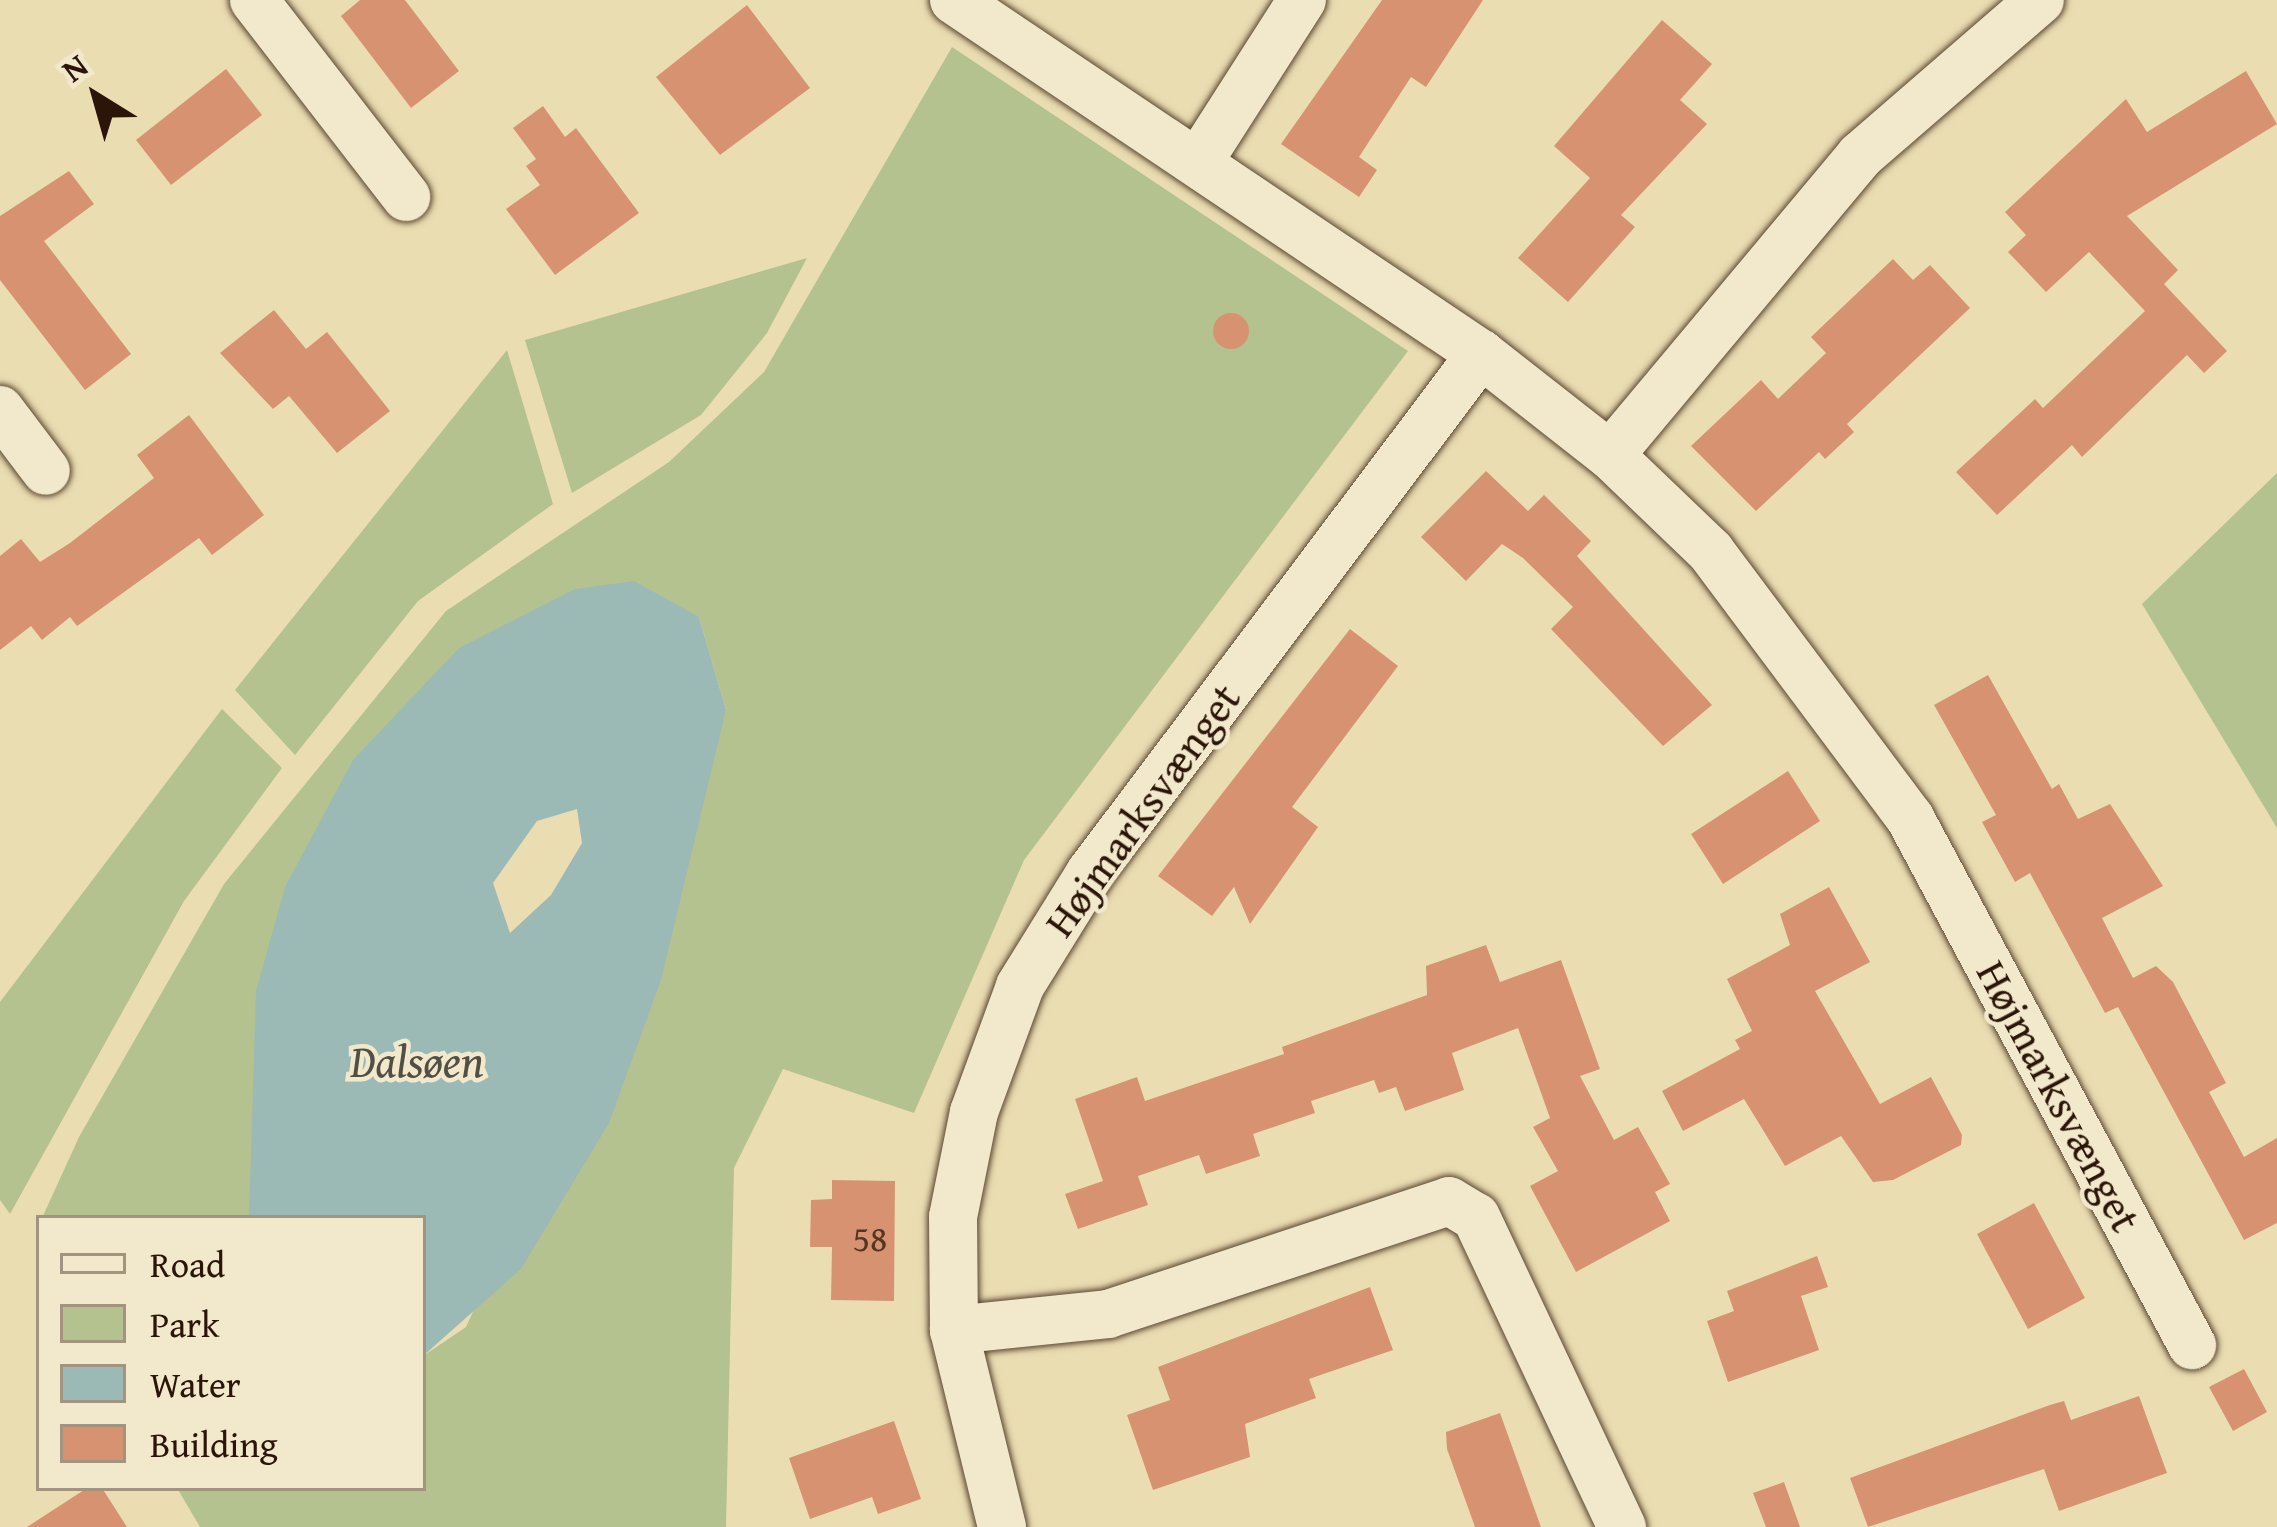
<!DOCTYPE html>
<meta charset="utf-8">
<style>
body{margin:0}
#map{position:relative;width:2277px;height:1527px;overflow:hidden;background:#ebddb2;font-family:"Gentium Book Plus",serif}
div>[style]{position:absolute}
.green>*{inset:0;background:#b3c28f}
.water>*{inset:0;background:#9bbab6}
.building>*{inset:0;background:#d79371}
.round{border-radius:50%}
.roads{filter:drop-shadow(0 0 3px #5b4732) drop-shadow(0 0 3px #5b4732)}
.minor>*{height:48px;margin:-24px;padding:0 24px;transform-origin:24px;border-radius:24px;background:#f2e9cd}
span{translate:-50% -50%;white-space:nowrap;text-align:center;line-height:1.15;-webkit-text-stroke:9px #f2e9cd;paint-order:stroke}
.number-label{font-size:36px;color:#563422}
.number-label span{-webkit-text-stroke-width:0}
.street-label{font-size:42px;color:#2b1508}
.water-label{font-size:45px;color:#524f45;font-style:italic}
.legend{position:absolute;left:36px;top:1215px;width:390px;height:276px;box-sizing:border-box;background:#f2e9cd;border:3px solid #a2947e;margin:0;padding:15px 21px;list-style:none;font-size:36px;color:#2b1508}
.legend li{display:flex;align-items:center;gap:24px;height:60px}
.legend b{width:60px;border:3px solid #a2947e}
.north{position:absolute;left:36px;top:36px;width:120px;height:120px;-webkit-text-stroke:9px #f2e9cd;paint-order:stroke;rotate:323deg;font-size:33px;font-weight:700;line-height:48px;text-align:center;color:#2b1508}
.north::after{content:'';display:block;margin:auto;width:42px;height:54px;background:#2b1508;clip-path:polygon(50% 0,100% 100%,50% 72%,0 100%)}
</style>
<div id="map">
<div class="green">
<div style="clip-path:polygon(952px 47px,1408px 351px,1024px 860px,914px 1113px,783px 1069px,734px 1168px,726px 1527px,200px 1527px,177px 1488px,423px 1488px,423px 1356px,466px 1327px,689px 837px,726px 710px,699px 617px,255px 1173px,249px 1218px,42px 1218px,79px 1137px,224px 884px,446px 611px,669px 462px,764px 372px)"></div>
<div style="clip-path:polygon(807px 258px,767px 333px,701px 415px,572px 493px,525px 340px)"></div>
<div style="clip-path:polygon(507px 350px,553px 504px,418px 601px,295px 755px,235px 690px)"></div>
<div style="clip-path:polygon(2277px 473px,2277px 828px,2142px 604px)"></div>
<div style="clip-path:polygon(222px 709px,282px 768px,184px 901px,10px 1214px,0 1200px,0 1002px)"></div>
</div>
<div class="water">
<div style="clip-path:polygon(evenodd,634px 581px,699px 617px,726px 710px,661px 980px,609px 1123px,521px 1269px,423px 1356px,423px 1218px,249px 1218px,256px 991px,285px 887px,353px 760px,459px 648px,575px 589px,634px 581px,577px 809px,582px 843px,551px 895px,510px 933px,493px 883px,537px 821px,577px 809px)"></div>
</div>
<div class="building">
<div style="clip-path:polygon(360px 0,405px 0,459px 71px,411px 108px,341px 16px)"></div>
<div style="clip-path:polygon(1382px 0,1483px 0,1426px 87px,1411px 77px,1359px 157px,1377px 170px,1359px 197px,1281px 144px)"></div>
<div style="clip-path:polygon(747px 5px,810px 88px,720px 155px,656px 77px)"></div>
<div style="clip-path:polygon(1662px 20px,1712px 64px,1680px 100px,1707px 124px,1621px 215px,1635px 227px,1568px 302px,1518px 258px,1590px 178px,1554px 146px)"></div>
<div style="clip-path:polygon(226px 69px,262px 115px,171px 185px,136px 140px)"></div>
<div style="clip-path:polygon(2246px 71px,2277px 124px,2127px 216px,2178px 270px,2164px 284px,2227px 351px,2204px 373px,2187px 355px,2082px 457px,2072px 445px,1997px 515px,1956px 472px,2035px 399px,2043px 408px,2145px 311px,2089px 252px,2046px 292px,2008px 252px,2026px 235px,2005px 212px,2126px 99px,2147px 132px)"></div>
<div style="clip-path:polygon(543px 106px,565px 137px,576px 128px,639px 213px,555px 275px,506px 209px,540px 185px,526px 166px,536px 159px,513px 128px)"></div>
<div style="clip-path:polygon(69px 171px,94px 204px,44px 241px,131px 354px,85px 390px,0 280px,0 216px)"></div>
<div style="clip-path:polygon(1893px 259px,1913px 280px,1930px 265px,1970px 308px,1847px 424px,1854px 432px,1825px 459px,1819px 452px,1756px 511px,1691px 446px,1761px 380px,1778px 399px,1826px 353px,1811px 337px)"></div>
<div style="clip-path:polygon(274px 310px,306px 349px,327px 332px,390px 411px,337px 453px,289px 396px,273px 409px,220px 353px)"></div>
<div class="round" style="left:1213px;top:313px;width:36px;height:36px"></div>
<div style="clip-path:polygon(189px 415px,264px 515px,212px 555px,199px 538px,77px 626px,70px 617px,42px 640px,31px 626px,0 650px,0 556px,21px 539px,40px 562px,70px 543px,154px 478px,137px 455px)"></div>
<div style="clip-path:polygon(1486px 471px,1528px 511px,1544px 495px,1591px 541px,1577px 556px,1712px 705px,1663px 746px,1551px 629px,1573px 607px,1523px 558px,1502px 544px,1466px 581px,1421px 537px)"></div>
<div style="clip-path:polygon(1350px 629px,1398px 666px,1292px 807px,1318px 827px,1250px 924px,1234px 887px,1212px 916px,1158px 876px)"></div>
<div style="clip-path:polygon(1988px 675px,2052px 789px,2059px 784px,2078px 819px,2110px 804px,2163px 886px,2102px 918px,2133px 978px,2156px 966px,2173px 982px,2226px 1083px,2209px 1092px,2244px 1157px,2277px 1138px,2277px 1223px,2244px 1240px,2118px 1007px,2105px 1013px,2030px 873px,2015px 882px,1982px 822px,1996px 815px,1934px 705px)"></div>
<div style="clip-path:polygon(1788px 771px,1820px 821px,1723px 884px,1691px 834px)"></div>
<div style="clip-path:polygon(1829px 887px,1870px 962px,1815px 991px,1880px 1104px,1931px 1077px,1962px 1135px,1961px 1145px,1893px 1180px,1873px 1182px,1841px 1136px,1785px 1166px,1744px 1099px,1683px 1131px,1662px 1091px,1740px 1049px,1735px 1040px,1752px 1031px,1727px 979px,1790px 945px,1780px 914px)"></div>
<div style="clip-path:polygon(1486px 945px,1500px 982px,1561px 960px,1600px 1069px,1580px 1076px,1614px 1140px,1638px 1127px,1670px 1184px,1655px 1192px,1670px 1221px,1576px 1272px,1530px 1186px,1558px 1171px,1533px 1127px,1550px 1118px,1518px 1028px,1452px 1053px,1464px 1090px,1405px 1111px,1396px 1087px,1379px 1093px,1374px 1080px,1311px 1101px,1315px 1113px,1253px 1134px,1260px 1156px,1206px 1174px,1199px 1155px,1138px 1176px,1148px 1205px,1078px 1229px,1065px 1194px,1103px 1181px,1075px 1099px,1137px 1077px,1145px 1101px,1284px 1054px,1282px 1047px,1427px 995px,1426px 966px)"></div>
<div style="clip-path:polygon(832px 1180px,895px 1181px,894px 1301px,831px 1300px,832px 1247px,810px 1247px,811px 1200px,832px 1199px)"></div>
<div style="clip-path:polygon(2034px 1203px,2085px 1298px,2028px 1329px,1977px 1234px)"></div>
<div style="clip-path:polygon(1817px 1256px,1828px 1287px,1801px 1296px,1819px 1350px,1728px 1382px,1707px 1321px,1734px 1311px,1727px 1291px)"></div>
<div style="clip-path:polygon(1370px 1287px,1393px 1350px,1309px 1379px,1316px 1398px,1245px 1424px,1250px 1457px,1153px 1490px,1127px 1415px,1170px 1400px,1158px 1367px)"></div>
<div style="clip-path:polygon(2244px 1369px,2267px 1412px,2233px 1431px,2209px 1387px)"></div>
<div style="clip-path:polygon(2139px 1396px,2167px 1473px,2059px 1511px,2044px 1469px,1868px 1527px,1850px 1478px,2050px 1405px,2064px 1401px,2071px 1420px)"></div>
<div style="clip-path:polygon(1500px 1413px,1541px 1527px,1475px 1527px,1447px 1449px,1446px 1432px)"></div>
<div style="clip-path:polygon(894px 1421px,921px 1499px,878px 1514px,872px 1497px,810px 1519px,789px 1458px)"></div>
<div style="clip-path:polygon(1784px 1482px,1800px 1527px,1766px 1527px,1753px 1493px)"></div>
<div style="clip-path:polygon(87px 1488px,102px 1488px,127px 1527px,27px 1527px)"></div>
</div>
<div class="roads">
<div class="minor">
<div style="left:254px;top:0;width:249px;rotate:52.3deg"></div>
<div style="left:954px;top:0;width:635px;rotate:33.89deg"></div>
<div style="left:1481px;top:354px;width:164px;rotate:38.1deg"></div>
<div style="left:1610px;top:455px;width:140px;rotate:43.8deg"></div>
<div style="left:1711px;top:552px;width:332px;rotate:53.2deg"></div>
<div style="left:1910px;top:818px;width:598px;rotate:61.85deg"></div>
<div style="left:1199px;top:161px;width:191px;rotate:-57.4deg"></div>
<div style="left:0;top:410px;width:76px;rotate:53deg"></div>
<div style="left:1610px;top:455px;width:390px;rotate:-50.1deg"></div>
<div style="left:1860px;top:156px;width:238px;rotate:-40.9deg"></div>
<div style="left:954px;top:1330px;width:155px;rotate:-5.9deg"></div>
<div style="left:1108px;top:1314px;width:359px;rotate:-18.3deg"></div>
<div style="left:1449px;top:1201px;width:31px;rotate:31deg"></div>
<div style="left:1476px;top:1217px;width:343px;rotate:64.8deg"></div>
<div style="left:1002px;top:1527px;width:203px;rotate:-103.7deg"></div>
<div style="left:954px;top:1330px;width:113px;rotate:-90.5deg"></div>
<div style="left:953px;top:1217px;width:107px;rotate:-78.7deg"></div>
<div style="left:974px;top:1112px;width:134px;rotate:-69.9deg"></div>
<div style="left:1020px;top:986px;width:133px;rotate:-58.2deg"></div>
<div style="left:1090px;top:873px;width:650px;rotate:-53.01deg"></div>
</div>
</div>
<div class="number-label">
<span style="left:870px;top:1238px">58</span>
</div>
<div class="street-label">
<span style="left:1142px;top:810px;rotate:-54deg">Højmarksvænget</span>
<span style="left:2059px;top:1096px;rotate:62deg">Højmarksvænget</span>
</div>
<div class="water-label">
<span style="left:417px;top:1061px">Dalsøen</span>
</div>
<ul class="legend">
<li><b style="height:15px;background:#f2e9cd"></b>Road</li>
<li><b style="height:33px;background:#b3c28f"></b>Park</li>
<li><b style="height:33px;background:#9bbab6"></b>Water</li>
<li><b style="height:33px;background:#d79371"></b>Building</li>
</ul>
<div class="north">N</div>
</div>
